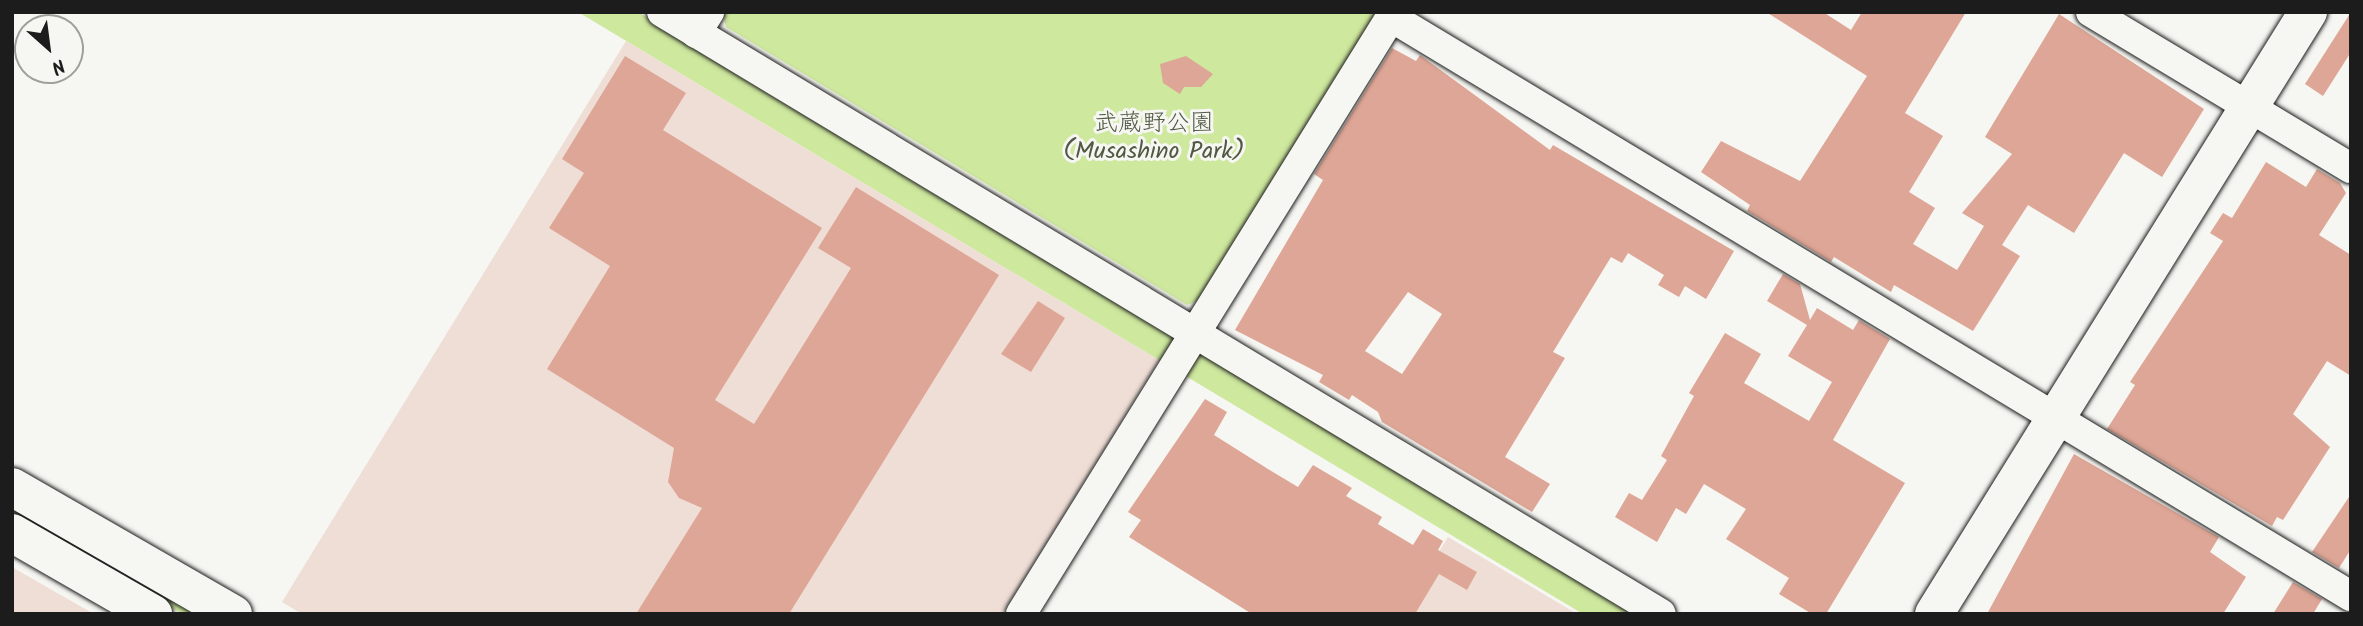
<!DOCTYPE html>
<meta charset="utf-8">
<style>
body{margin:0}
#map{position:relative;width:2363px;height:626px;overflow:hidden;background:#f6f6f2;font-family:Kalam,"Klee One",sans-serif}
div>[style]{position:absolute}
.built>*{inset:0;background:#efded6}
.green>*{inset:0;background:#cee89e}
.building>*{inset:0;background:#dea696}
.roads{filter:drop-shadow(0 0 2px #1c1c1c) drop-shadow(0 0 2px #1c1c1c)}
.minor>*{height:30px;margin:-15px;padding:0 15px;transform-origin:15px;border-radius:15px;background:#f6f6f2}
.tertiary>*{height:38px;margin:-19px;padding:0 19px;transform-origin:19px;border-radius:19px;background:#f6f6f2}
.secondary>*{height:38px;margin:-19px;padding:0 19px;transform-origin:19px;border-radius:19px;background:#f6f6f2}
span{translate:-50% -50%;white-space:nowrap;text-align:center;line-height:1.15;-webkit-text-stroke:6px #f6f6f2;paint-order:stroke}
.park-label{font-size:24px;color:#515943}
.frame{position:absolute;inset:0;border:14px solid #1c1c1c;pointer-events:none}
.north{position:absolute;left:14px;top:14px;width:70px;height:70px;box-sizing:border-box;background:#f6f6f2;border:2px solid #9f9f9c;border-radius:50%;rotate:152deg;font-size:19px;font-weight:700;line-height:28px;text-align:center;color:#1c1c1c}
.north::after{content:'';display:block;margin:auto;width:24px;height:32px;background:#1c1c1c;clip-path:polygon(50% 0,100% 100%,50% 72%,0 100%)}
</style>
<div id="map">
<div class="built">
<div style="clip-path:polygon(626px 41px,1159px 360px,1002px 614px,302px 614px,282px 602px)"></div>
<div style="clip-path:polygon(1448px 537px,1577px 614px,1400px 614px)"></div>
<div style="clip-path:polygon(12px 567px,94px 614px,12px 614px)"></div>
</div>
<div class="green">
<div style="clip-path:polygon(578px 12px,638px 12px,1640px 614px,1583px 614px)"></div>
<div style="clip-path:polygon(1380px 12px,1205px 298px,1187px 305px,726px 27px,723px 14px)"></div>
<div style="clip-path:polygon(12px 506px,199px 614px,182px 614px,12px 516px)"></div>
</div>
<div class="building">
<div style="clip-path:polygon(1766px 12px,1823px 12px,1851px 30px,1862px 12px,1966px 12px,1905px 113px,1943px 136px,1909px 192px,1935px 208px,1913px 244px,1957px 270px,1984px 226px,1962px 213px,2012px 154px,1985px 137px,2059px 14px,2204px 109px,2162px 177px,2124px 153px,2074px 233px,2028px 205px,2002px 245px,2020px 256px,1973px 331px,1894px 285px,1891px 292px,1834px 257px,1831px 262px,1747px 211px,1750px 205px,1701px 172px,1721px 141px,1800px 181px,1867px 76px)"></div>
<div style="clip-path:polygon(2351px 12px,2351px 52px,2323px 96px,2305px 84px)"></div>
<div style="clip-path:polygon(evenodd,1392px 48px,1416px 61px,1420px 55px,1550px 150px,1553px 145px,1734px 251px,1706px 299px,1685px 286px,1679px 297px,1658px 285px,1664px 275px,1628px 253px,1622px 263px,1611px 257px,1553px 352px,1565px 358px,1505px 457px,1550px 484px,1532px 512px,1382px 422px,1378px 412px,1352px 395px,1349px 400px,1319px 382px,1323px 375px,1235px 330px,1323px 180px,1314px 174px,1392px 48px,1408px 292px,1442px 314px,1402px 374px,1365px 351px,1408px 292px)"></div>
<div style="clip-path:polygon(625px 56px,686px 93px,663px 130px,822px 228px,715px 400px,754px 424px,851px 268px,818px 248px,856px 187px,999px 275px,789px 614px,636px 614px,702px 508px,679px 498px,668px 482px,674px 448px,547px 369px,610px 266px,549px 228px,584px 173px,562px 159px)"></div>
<div style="clip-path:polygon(1186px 56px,1213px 74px,1201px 87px,1184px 87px,1180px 94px,1163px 83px,1160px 64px)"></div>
<div style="clip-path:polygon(2266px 162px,2306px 187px,2317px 169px,2340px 183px,2346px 193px,2319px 235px,2351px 255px,2351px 376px,2327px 361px,2293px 414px,2330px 447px,2283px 520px,2277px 517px,2272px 526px,2107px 429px,2135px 385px,2130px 382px,2223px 241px,2210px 233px,2223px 213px,2232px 218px)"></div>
<div style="clip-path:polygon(1783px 274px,1800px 284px,1810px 320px,1817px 308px,1853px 330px,1859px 320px,1890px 339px,1833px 440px,1905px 483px,1826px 614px,1812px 614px,1779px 594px,1789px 578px,1726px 539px,1746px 509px,1704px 484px,1686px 514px,1676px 508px,1657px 542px,1615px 517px,1629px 493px,1642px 500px,1667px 460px,1661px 456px,1694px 396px,1689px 393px,1725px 333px,1761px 354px,1744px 383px,1809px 421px,1832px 382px,1788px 356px,1807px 325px,1767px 301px)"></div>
<div style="clip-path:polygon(1038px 301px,1065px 318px,1031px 372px,1001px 354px)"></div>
<div style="clip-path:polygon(1205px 399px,1227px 412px,1214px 435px,1268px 469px,1298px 487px,1313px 465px,1352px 488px,1346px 496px,1382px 517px,1378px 524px,1413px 545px,1423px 529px,1443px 541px,1438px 550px,1477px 572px,1467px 590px,1439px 574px,1415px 614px,1252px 614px,1129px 537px,1141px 520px,1128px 512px)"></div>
<div style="clip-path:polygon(2074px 454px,2219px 537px,2210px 552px,2246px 577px,2223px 614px,1987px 614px)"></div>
<div style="clip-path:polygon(2351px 494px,2351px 549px,2339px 568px,2312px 552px)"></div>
<div style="clip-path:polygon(2293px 582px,2322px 599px,2313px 614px,2273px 614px)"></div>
</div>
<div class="roads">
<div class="minor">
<div style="left:662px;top:12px;width:1166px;rotate:31.07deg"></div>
<div style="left:2091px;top:12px;width:303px;rotate:31deg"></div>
<div style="left:1391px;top:17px;width:1121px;rotate:31.1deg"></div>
<div style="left:696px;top:33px;width:25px;rotate:-58deg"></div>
<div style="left:1021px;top:614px;width:708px;rotate:-58.22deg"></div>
</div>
<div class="tertiary">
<div style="left:1934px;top:614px;width:709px;rotate:-58.15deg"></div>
</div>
<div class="secondary">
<div style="left:12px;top:487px;width:255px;rotate:29.9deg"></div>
<div style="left:12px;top:533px;width:163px;rotate:29.9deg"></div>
</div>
</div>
<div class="park-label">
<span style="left:1154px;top:138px">武蔵野公園<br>(Musashino Park)</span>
</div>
<div class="frame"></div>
<div class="north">N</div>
</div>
